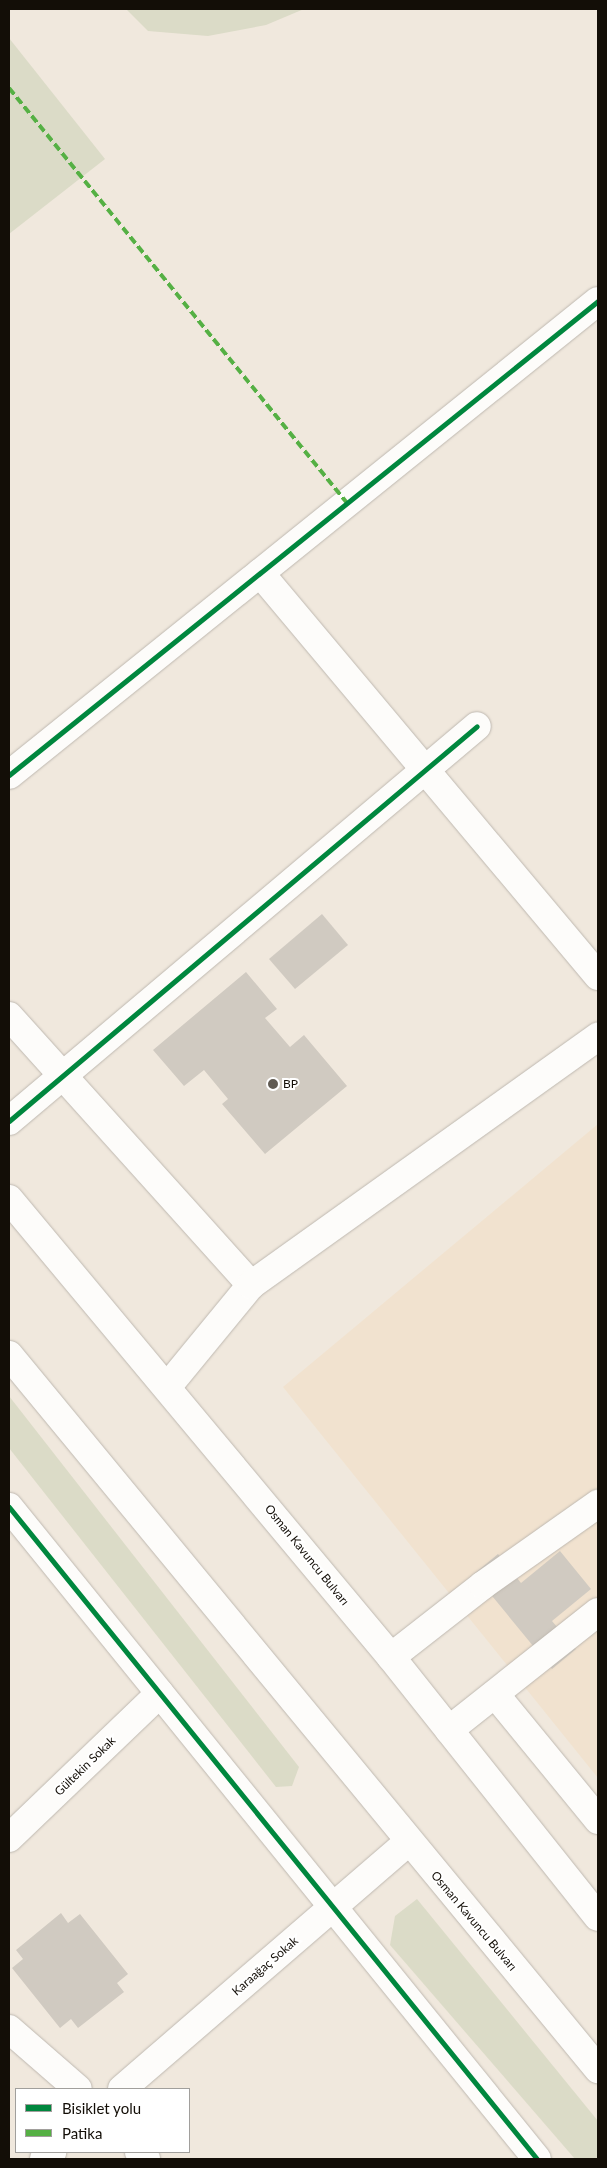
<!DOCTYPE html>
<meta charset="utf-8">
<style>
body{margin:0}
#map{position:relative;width:607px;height:2168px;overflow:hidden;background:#f0e8dd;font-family:Lato,sans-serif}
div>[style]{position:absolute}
.built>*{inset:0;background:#f1e2cf}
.green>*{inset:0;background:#dbdbc7}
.building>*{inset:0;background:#d0cac1}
.roads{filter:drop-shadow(0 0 1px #beb8b0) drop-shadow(0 0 1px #beb8b0)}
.minor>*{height:28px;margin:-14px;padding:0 14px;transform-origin:14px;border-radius:14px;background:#fdfcfa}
.highway>*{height:28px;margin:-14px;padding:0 14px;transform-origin:14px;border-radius:14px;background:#fdfcfa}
.quiet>*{height:4px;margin-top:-2px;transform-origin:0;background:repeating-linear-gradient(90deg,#55b044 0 8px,transparent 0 12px)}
.cycleway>*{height:5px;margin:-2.5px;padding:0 2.5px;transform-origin:2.5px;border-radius:2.5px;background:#00873e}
.dots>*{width:14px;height:14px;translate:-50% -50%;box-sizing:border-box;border:2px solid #fff;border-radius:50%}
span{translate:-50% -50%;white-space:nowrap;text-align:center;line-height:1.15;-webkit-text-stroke:4px #fff;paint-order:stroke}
.poi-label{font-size:12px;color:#130e07}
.left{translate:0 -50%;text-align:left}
.street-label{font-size:12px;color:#130e07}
.frame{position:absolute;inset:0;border:10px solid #130e07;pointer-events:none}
.legend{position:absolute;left:15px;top:2088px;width:175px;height:65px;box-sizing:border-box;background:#fff;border:1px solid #a19f9c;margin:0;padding:6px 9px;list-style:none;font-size:15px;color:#130e07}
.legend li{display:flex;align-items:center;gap:10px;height:25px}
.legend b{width:25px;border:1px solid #a19f9c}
</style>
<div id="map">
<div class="built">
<div style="clip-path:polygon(598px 1124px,598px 1778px,283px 1387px)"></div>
</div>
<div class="green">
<div style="clip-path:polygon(126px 9px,304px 9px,266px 25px,208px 36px,148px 31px)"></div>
<div style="clip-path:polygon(9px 38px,105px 159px,9px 234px)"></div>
<div style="clip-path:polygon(9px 1396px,299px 1767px,292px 1786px,276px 1787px,9px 1448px)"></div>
<div style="clip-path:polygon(417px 1899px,598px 2121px,598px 2159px,575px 2159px,390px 1945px,395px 1916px)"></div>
</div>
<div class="building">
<div style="clip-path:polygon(322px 914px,348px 945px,295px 989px,269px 959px)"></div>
<div style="clip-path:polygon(246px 972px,277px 1009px,265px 1018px,290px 1047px,304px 1035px,347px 1086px,265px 1154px,222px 1104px,228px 1099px,204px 1070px,184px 1086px,153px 1050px)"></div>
<div style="clip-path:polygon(560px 1551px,591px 1589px,552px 1621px,576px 1649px,552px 1669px,474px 1574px,498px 1554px,521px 1583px)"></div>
<div style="clip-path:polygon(61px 1913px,68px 1923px,80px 1914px,128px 1974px,117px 1983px,124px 1992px,78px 2028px,71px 2019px,60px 2028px,12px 1968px,23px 1959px,16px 1950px)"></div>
</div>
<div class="roads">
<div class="minor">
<div style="left:260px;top:573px;width:526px;rotate:50.01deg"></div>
<div style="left:9px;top:775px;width:756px;rotate:-38.83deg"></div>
<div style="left:9px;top:1016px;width:362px;rotate:48deg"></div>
<div style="left:9px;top:1121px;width:612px;rotate:-40.16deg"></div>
<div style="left:168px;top:1386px;width:131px;rotate:-50.6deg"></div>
<div style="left:251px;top:1285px;width:427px;rotate:-35.6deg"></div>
<div style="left:9px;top:1507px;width:839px;rotate:51deg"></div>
<div style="left:391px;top:1657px;width:117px;rotate:-38deg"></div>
<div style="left:483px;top:1585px;width:141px;rotate:-35.2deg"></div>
<div style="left:495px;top:1694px;width:163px;rotate:50.7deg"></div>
<div style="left:449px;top:1730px;width:190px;rotate:-38.4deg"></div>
<div style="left:9px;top:1838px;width:209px;rotate:-43.8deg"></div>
<div style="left:9px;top:2029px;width:91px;rotate:41deg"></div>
<div style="left:122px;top:2089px;width:378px;rotate:-40.8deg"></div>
<div style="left:139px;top:2152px;width:10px;rotate:45deg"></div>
<div style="left:44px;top:2159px;width:11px;rotate:-41deg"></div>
</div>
<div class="highway">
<div style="left:9px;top:1199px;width:596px;rotate:50.17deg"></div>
<div style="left:391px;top:1657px;width:332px;rotate:51.5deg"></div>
<div style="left:9px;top:1355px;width:926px;rotate:50.48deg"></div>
</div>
</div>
<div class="quiet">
<div style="left:9px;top:88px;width:535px;rotate:50.84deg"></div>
</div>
<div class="cycleway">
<div style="left:9px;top:775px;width:756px;rotate:-38.83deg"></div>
<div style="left:9px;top:1121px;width:612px;rotate:-40.16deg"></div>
<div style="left:9px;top:1507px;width:839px;rotate:51deg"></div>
</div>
<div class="dots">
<div style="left:273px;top:1084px;background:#605a52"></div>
</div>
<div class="poi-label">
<span class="left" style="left:283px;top:1084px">BP</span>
</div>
<div class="street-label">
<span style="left:307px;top:1555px;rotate:51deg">Osman Kavuncu Bulvarı</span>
<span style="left:85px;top:1766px;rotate:-44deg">Gültekin Sokak</span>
<span style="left:474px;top:1921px;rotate:50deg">Osman Kavuncu Bulvarı</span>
<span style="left:265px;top:1966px;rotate:-41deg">Karaağaç Sokak</span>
</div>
<div class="frame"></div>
<ul class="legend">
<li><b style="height:6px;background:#00873e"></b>Bisiklet yolu</li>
<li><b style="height:6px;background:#55b044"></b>Patika</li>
</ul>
</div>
